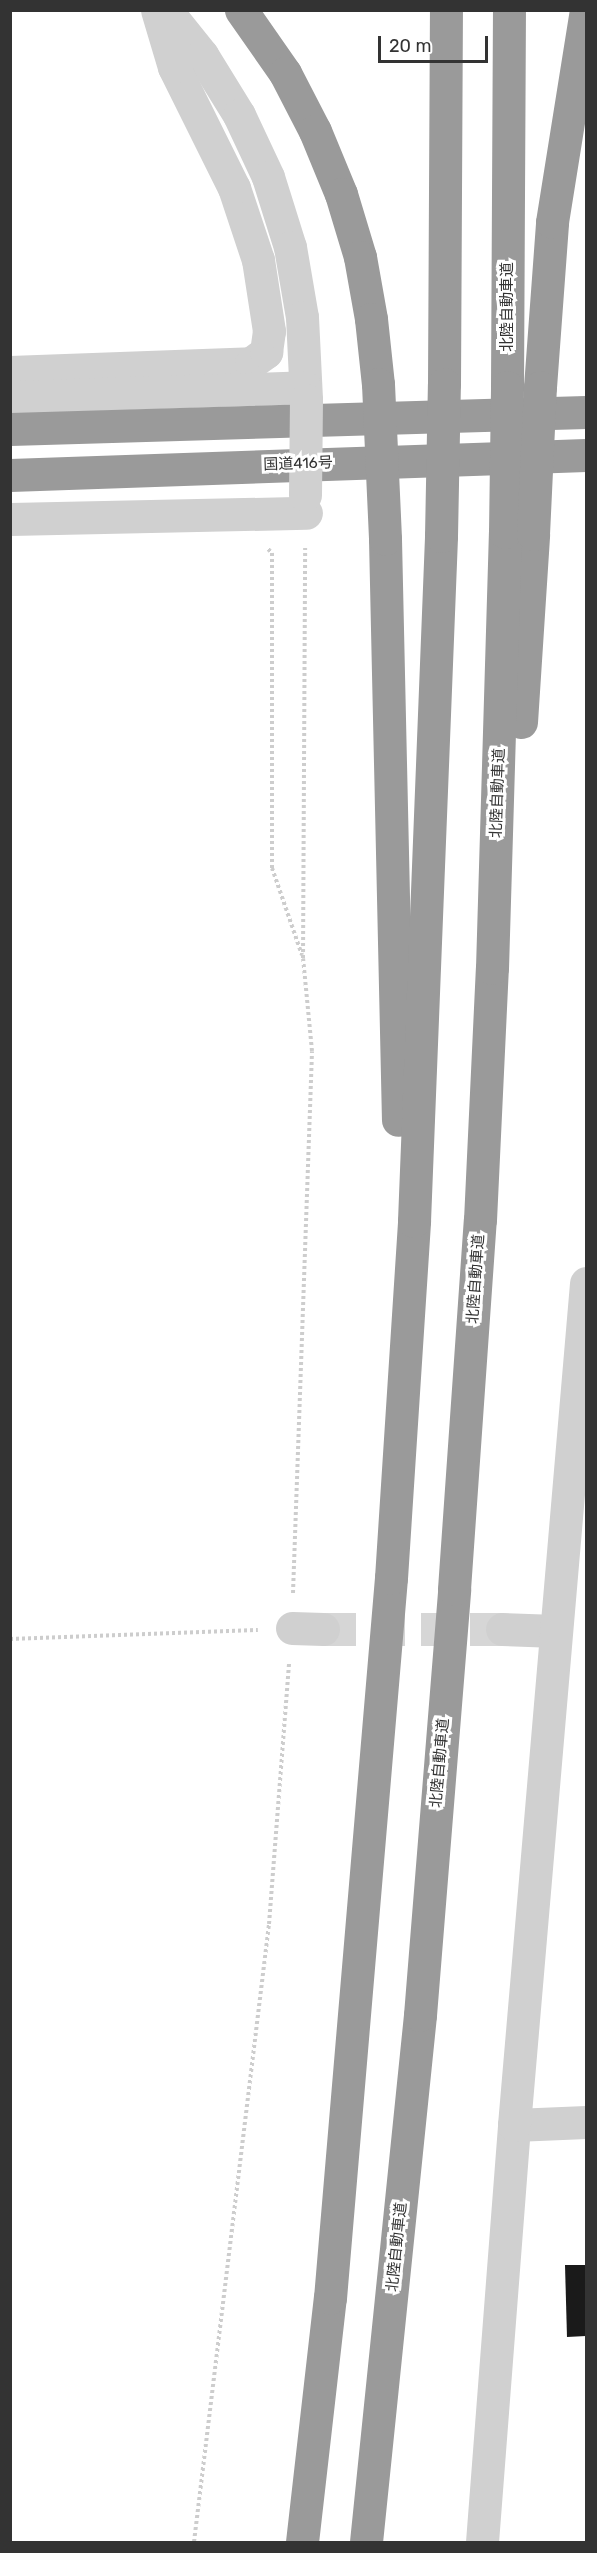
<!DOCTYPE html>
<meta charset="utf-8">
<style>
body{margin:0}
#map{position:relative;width:597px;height:2553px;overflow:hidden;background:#fff;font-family:Rubik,"Noto Sans JP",sans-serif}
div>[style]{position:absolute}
.building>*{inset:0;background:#1a1a1a}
.minor-tunnel>*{height:33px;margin-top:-16.5px;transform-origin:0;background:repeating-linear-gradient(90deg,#d6d6d6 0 33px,transparent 0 49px)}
.path>*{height:4px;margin-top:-2px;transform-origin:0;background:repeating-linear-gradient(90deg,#cdcdcd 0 3px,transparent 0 6px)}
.minor>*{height:33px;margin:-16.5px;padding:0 16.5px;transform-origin:16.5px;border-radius:16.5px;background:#d0d0d0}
.highway>*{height:33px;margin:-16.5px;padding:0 16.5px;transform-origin:16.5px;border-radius:16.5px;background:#9a9a9a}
.minor-bridge>*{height:33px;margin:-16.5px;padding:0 16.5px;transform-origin:16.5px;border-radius:16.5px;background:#d0d0d0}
.highway-bridge>*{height:33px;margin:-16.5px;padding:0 16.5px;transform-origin:16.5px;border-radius:16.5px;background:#9a9a9a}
span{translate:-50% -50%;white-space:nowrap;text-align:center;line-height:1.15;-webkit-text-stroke:6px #fff;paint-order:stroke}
.street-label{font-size:15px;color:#333}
.frame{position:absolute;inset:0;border:12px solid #333;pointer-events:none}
.scale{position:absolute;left:378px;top:36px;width:110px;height:27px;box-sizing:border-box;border:3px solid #333;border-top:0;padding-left:8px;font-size:18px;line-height:21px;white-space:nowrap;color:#333;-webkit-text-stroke:4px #fff;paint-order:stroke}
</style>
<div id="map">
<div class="building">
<div style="clip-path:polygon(565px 2265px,586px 2265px,586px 2336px,567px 2337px)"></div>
</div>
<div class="minor-tunnel">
<div style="left:323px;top:1629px;width:179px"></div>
</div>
<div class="path">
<div style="left:268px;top:549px;width:6px;rotate:45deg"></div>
<div style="left:272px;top:553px;width:315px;rotate:90deg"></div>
<div style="left:272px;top:868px;width:92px;rotate:71deg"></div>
<div style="left:293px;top:1593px;width:542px;rotate:-87.99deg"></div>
<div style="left:312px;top:1051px;width:93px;rotate:-95.5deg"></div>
<div style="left:303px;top:958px;width:410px;rotate:-89.7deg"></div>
<div style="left:10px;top:1639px;width:248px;rotate:-2.1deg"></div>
<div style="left:194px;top:2542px;width:623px;rotate:-83.08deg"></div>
<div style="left:269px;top:1924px;width:261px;rotate:-85.6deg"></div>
</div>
<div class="minor">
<div style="left:166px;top:10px;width:58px;rotate:51.3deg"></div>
<div style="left:202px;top:55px;width:70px;rotate:58.3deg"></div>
<div style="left:239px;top:115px;width:68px;rotate:64.9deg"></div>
<div style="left:268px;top:177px;width:73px;rotate:72.6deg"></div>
<div style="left:290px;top:247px;width:71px;rotate:80.3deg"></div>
<div style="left:302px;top:317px;width:83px;rotate:87.2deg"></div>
<div style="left:10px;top:372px;width:241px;rotate:-2.1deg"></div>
<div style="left:251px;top:363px;width:19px;rotate:-36deg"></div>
<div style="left:266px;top:352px;width:21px;rotate:-82deg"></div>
<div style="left:269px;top:331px;width:72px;rotate:-98.8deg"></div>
<div style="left:258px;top:260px;width:76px;rotate:-108.4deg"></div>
<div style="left:234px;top:188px;width:135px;rotate:-116.4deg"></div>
<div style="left:174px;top:67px;width:59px;rotate:-106.6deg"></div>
<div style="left:10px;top:397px;width:295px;rotate:-1.9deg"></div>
<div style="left:10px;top:519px;width:296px;rotate:-1.2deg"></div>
<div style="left:292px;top:1628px;width:31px;rotate:2deg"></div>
<div style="left:502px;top:1629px;width:54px;rotate:2.1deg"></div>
<div style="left:514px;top:2125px;width:72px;rotate:-2.4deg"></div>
<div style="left:482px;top:2542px;width:418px;rotate:-85.6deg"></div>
<div style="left:514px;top:2125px;width:845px;rotate:-85.11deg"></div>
</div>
<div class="highway">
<div style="left:241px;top:10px;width:77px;rotate:55.1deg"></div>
<div style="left:285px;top:73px;width:65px;rotate:62.7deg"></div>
<div style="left:315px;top:131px;width:68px;rotate:67.6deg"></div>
<div style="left:341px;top:194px;width:66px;rotate:73.2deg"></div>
<div style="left:360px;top:257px;width:63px;rotate:79.9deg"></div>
<div style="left:371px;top:319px;width:65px;rotate:83.9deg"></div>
<div style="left:444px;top:384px;width:374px;rotate:-89.7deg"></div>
<div style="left:507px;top:387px;width:377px;rotate:-89.7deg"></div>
<div style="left:540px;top:387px;width:165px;rotate:-85.8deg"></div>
<div style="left:552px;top:222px;width:215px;rotate:-80.9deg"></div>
<div style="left:10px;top:429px;width:576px;rotate:-1.69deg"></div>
<div style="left:10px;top:475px;width:576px;rotate:-1.99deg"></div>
<div style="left:385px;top:539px;width:581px;rotate:88.72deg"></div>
<div style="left:521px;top:722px;width:188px;rotate:-86.3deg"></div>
<div style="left:302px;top:2542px;width:246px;rotate:-83.5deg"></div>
<div style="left:330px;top:2298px;width:723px;rotate:-85.16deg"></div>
<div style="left:391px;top:1578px;width:358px;rotate:-86.3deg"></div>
<div style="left:414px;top:1221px;width:686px;rotate:-87.74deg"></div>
<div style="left:366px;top:2542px;width:530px;rotate:-84.15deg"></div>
<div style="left:420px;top:2015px;width:427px;rotate:-85.4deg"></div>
<div style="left:454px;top:1589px;width:370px;rotate:-86deg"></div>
<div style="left:480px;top:1220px;width:252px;rotate:-87.3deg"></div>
<div style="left:492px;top:968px;width:436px;rotate:-88.3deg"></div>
</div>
<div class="minor-bridge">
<div style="left:305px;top:495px;width:95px;rotate:-89.4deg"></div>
</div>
<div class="highway-bridge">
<div style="left:378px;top:384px;width:155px;rotate:87.4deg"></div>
<div style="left:505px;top:532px;width:145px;rotate:-89.2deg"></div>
<div style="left:533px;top:534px;width:147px;rotate:-87.3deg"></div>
<div style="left:441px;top:536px;width:152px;rotate:-88.9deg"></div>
</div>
<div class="street-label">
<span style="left:508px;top:307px;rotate:-90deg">北陸自動車道</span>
<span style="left:298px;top:464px;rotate:-2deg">国道416号</span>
<span style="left:498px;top:793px;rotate:-88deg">北陸自動車道</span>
<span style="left:476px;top:1279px;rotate:-86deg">北陸自動車道</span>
<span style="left:440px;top:1763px;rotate:-85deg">北陸自動車道</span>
<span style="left:397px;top:2247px;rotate:-84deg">北陸自動車道</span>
</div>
<div class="frame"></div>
<div class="scale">20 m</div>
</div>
